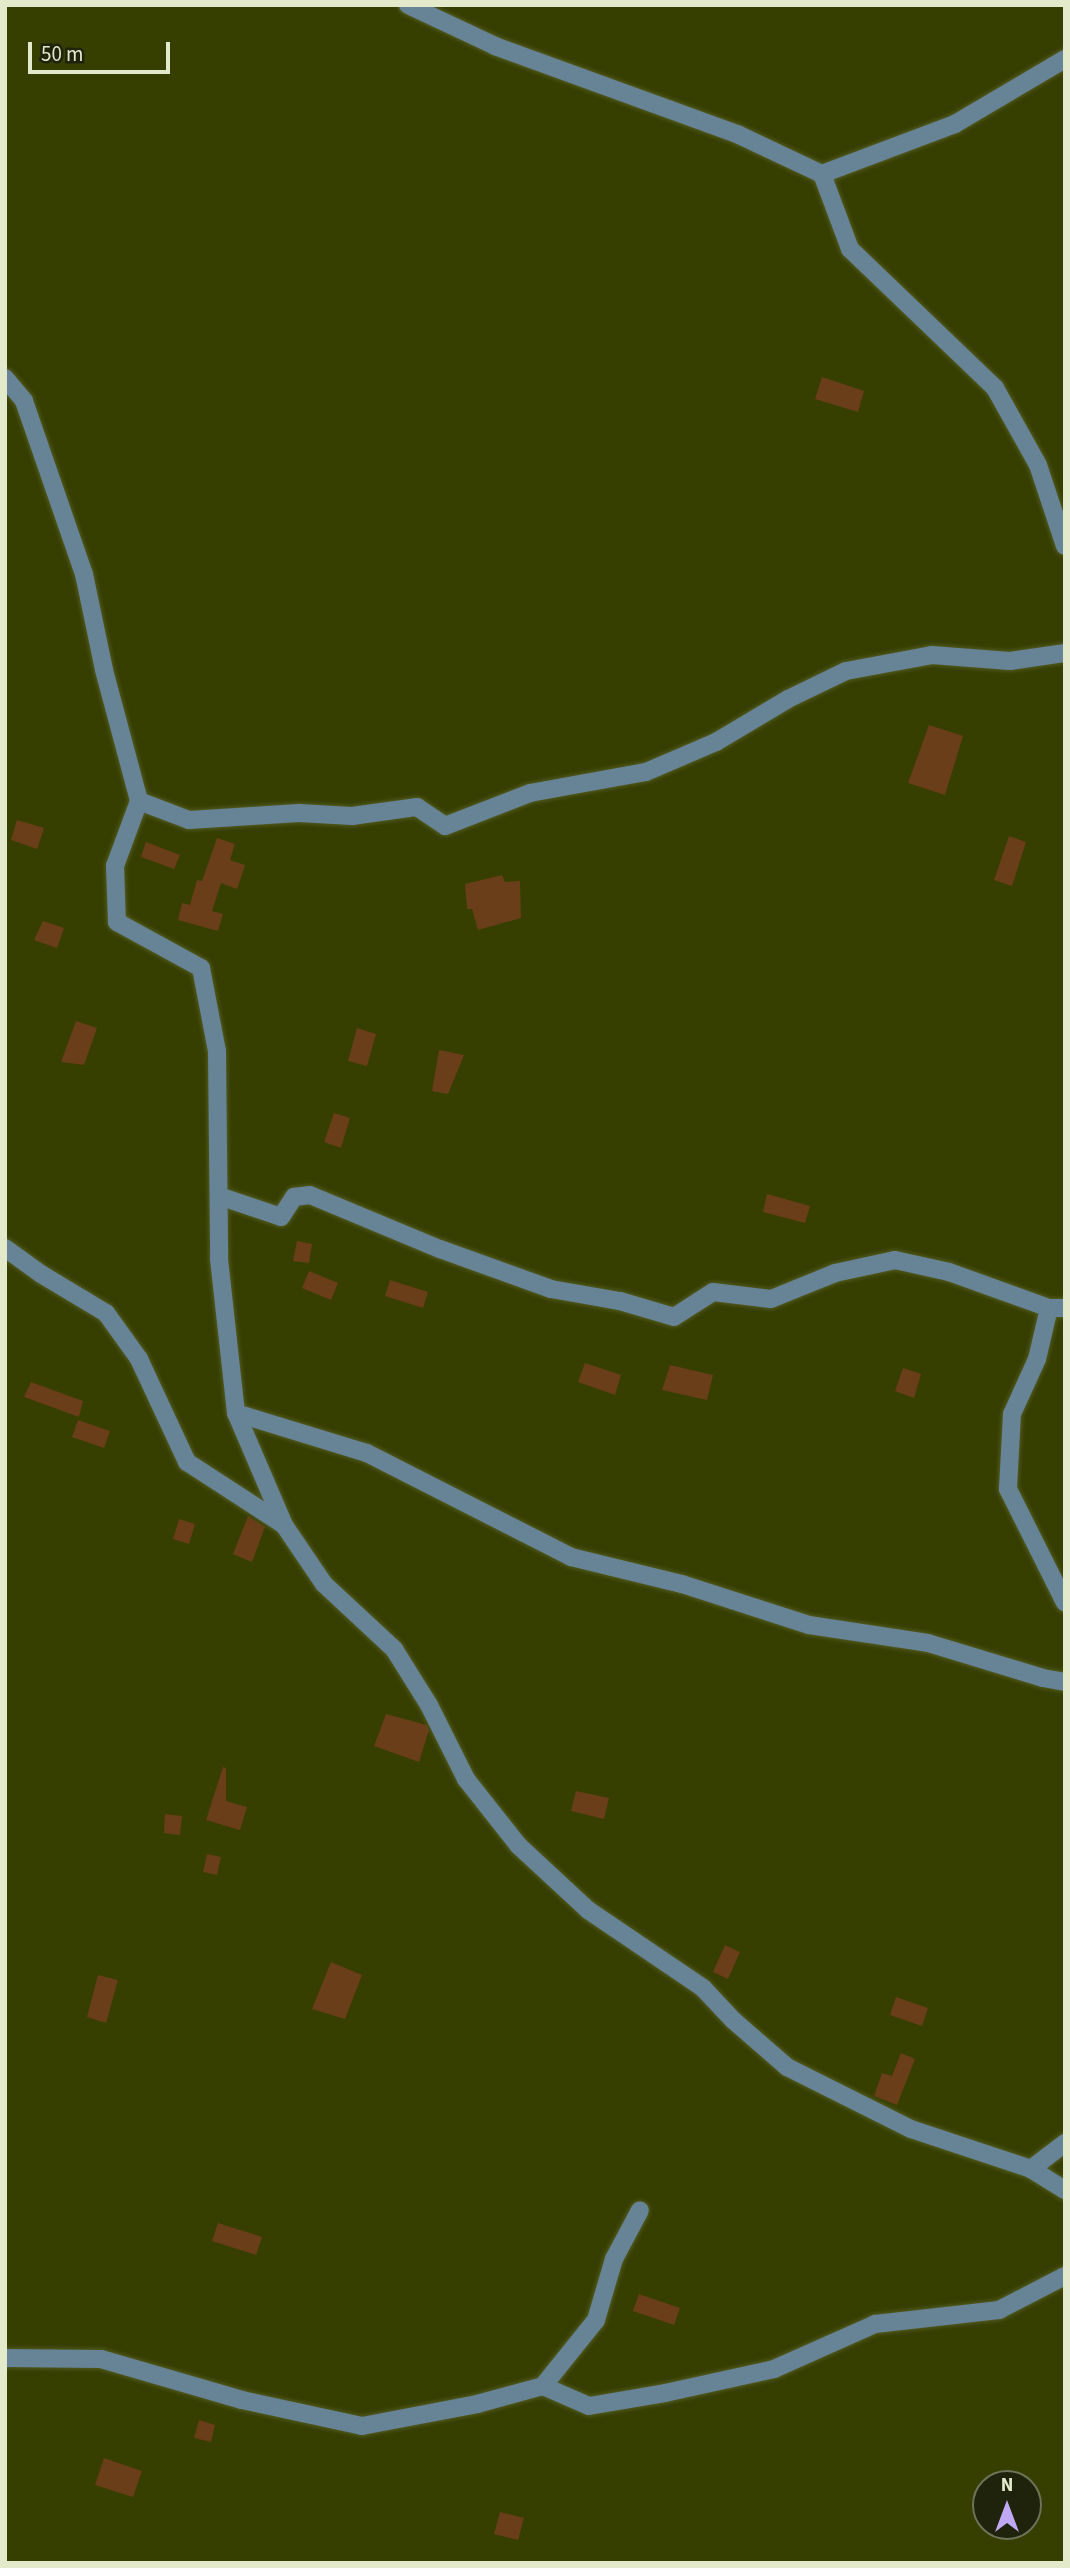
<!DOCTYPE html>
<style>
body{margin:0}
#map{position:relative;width:1070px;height:2568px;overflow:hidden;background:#363e00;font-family:"Source Sans 3",sans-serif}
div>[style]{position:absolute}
.building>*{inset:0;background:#6a3e19}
.roads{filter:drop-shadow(0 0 2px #525a21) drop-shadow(0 0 2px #525a21)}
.minor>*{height:18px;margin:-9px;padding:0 9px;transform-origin:9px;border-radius:9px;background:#678396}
span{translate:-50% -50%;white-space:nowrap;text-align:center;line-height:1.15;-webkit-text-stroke:5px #1f230b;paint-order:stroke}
.frame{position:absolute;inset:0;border:7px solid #e3eacc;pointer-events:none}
.north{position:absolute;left:972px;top:2470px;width:70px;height:70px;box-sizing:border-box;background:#1f230b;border:2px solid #6d7358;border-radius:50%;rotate:0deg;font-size:19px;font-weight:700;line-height:28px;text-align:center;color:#e3eacc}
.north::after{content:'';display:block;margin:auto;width:24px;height:32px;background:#bfa9f4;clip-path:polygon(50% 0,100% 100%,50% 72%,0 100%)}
.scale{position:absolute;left:28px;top:42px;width:142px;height:32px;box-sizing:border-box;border:4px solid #e3eacc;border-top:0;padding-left:9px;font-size:21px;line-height:24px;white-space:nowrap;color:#e3eacc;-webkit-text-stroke:5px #1f230b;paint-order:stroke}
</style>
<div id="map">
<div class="building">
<div style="clip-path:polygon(822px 377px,864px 391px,858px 412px,815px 399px)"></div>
<div style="clip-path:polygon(929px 725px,963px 736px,945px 795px,908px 783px)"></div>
<div style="clip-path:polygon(17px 820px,44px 828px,37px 849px,11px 840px)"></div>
<div style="clip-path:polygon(1009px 836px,1026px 842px,1012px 886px,994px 880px)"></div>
<div style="clip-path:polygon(217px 838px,235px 844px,230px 860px,245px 865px,237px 889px,221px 883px,212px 911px,223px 914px,218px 931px,178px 920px,182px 903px,190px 905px,197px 880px,202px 881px)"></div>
<div style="clip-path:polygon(146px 842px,180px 855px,174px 869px,141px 857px)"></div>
<div style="clip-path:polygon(502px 875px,505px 882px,520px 881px,521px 918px,478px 930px,472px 909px,467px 909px,465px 884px)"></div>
<div style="clip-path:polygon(43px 921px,64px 928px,57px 948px,34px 940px)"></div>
<div style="clip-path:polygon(76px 1021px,97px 1028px,84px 1065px,61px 1062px)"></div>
<div style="clip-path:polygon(357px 1028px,376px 1034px,367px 1066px,348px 1061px)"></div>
<div style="clip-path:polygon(439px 1050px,464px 1055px,448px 1094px,432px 1091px)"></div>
<div style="clip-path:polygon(334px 1113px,350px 1118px,341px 1148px,324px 1142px)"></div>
<div style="clip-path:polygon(767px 1194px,810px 1206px,805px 1223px,763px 1212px)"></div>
<div style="clip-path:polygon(297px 1241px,312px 1244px,309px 1263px,293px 1261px)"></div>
<div style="clip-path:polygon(309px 1271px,338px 1283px,331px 1300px,302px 1288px)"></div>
<div style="clip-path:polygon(390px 1280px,428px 1292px,423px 1308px,385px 1296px)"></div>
<div style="clip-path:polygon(585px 1363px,621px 1375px,615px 1395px,578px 1382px)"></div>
<div style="clip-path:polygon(670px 1365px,713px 1375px,707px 1400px,662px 1390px)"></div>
<div style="clip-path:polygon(903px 1368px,921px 1374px,914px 1398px,895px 1391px)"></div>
<div style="clip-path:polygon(31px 1382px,83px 1401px,79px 1417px,24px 1397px)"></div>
<div style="clip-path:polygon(78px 1420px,110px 1431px,104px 1448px,72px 1437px)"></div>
<div style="clip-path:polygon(248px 1516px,265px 1527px,252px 1562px,233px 1554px)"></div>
<div style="clip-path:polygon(179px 1519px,195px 1524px,189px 1544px,173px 1539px)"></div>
<div style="clip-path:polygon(386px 1714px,427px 1725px,429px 1730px,419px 1762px,374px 1746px)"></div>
<div style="clip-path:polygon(223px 1767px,226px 1768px,226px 1801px,247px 1807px,240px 1830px,206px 1820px)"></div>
<div style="clip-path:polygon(576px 1791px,609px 1798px,604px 1819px,571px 1811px)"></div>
<div style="clip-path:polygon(165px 1814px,182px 1816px,180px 1835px,164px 1833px)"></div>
<div style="clip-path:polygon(207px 1854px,221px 1857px,217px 1875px,203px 1872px)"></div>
<div style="clip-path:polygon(725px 1945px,740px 1952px,728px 1979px,713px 1972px)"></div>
<div style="clip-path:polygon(331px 1962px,362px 1975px,345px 2019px,312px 2009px)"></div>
<div style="clip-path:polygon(98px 1975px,118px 1980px,106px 2023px,87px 2017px)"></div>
<div style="clip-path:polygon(896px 1997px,928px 2008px,922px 2026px,890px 2015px)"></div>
<div style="clip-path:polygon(901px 2053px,915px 2059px,897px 2105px,874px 2096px,882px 2073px,892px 2076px)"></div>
<div style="clip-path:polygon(218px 2223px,262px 2237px,256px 2255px,212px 2241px)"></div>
<div style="clip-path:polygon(639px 2294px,680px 2308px,674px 2325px,633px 2311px)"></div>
<div style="clip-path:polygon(199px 2420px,215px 2425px,211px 2442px,194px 2438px)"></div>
<div style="clip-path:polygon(104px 2458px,142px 2471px,133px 2497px,95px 2485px)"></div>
<div style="clip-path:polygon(500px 2512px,524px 2518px,518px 2540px,494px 2534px)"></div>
</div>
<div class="roads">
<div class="minor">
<div style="left:408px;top:5px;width:96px;rotate:25.2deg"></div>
<div style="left:495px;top:46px;width:258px;rotate:20deg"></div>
<div style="left:737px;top:134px;width:94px;rotate:25.2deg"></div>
<div style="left:822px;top:174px;width:142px;rotate:-20.6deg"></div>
<div style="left:955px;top:124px;width:128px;rotate:-30.6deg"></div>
<div style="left:822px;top:174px;width:80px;rotate:69.5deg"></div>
<div style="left:850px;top:249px;width:201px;rotate:43.8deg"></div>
<div style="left:995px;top:388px;width:88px;rotate:60.8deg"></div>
<div style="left:1038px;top:465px;width:85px;rotate:71.6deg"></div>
<div style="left:5px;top:378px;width:30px;rotate:50deg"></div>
<div style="left:24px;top:401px;width:183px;rotate:70.9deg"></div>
<div style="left:84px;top:574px;width:98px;rotate:78.2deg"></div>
<div style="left:104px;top:670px;width:136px;rotate:75deg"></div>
<div style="left:139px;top:801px;width:69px;rotate:110.3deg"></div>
<div style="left:115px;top:866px;width:56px;rotate:88deg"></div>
<div style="left:117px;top:922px;width:96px;rotate:28.7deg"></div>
<div style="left:201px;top:968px;width:85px;rotate:79.1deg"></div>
<div style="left:217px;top:1051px;width:208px;rotate:89.4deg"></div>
<div style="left:219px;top:1259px;width:155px;rotate:83.7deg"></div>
<div style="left:236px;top:1413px;width:122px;rotate:66.8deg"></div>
<div style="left:284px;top:1525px;width:71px;rotate:55.9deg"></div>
<div style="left:324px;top:1584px;width:96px;rotate:42.9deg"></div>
<div style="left:394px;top:1649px;width:66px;rotate:58deg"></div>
<div style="left:429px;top:1705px;width:83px;rotate:63.4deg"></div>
<div style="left:466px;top:1779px;width:85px;rotate:51.7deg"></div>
<div style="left:519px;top:1846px;width:94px;rotate:42.8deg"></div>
<div style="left:588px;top:1910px;width:139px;rotate:34.1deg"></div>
<div style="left:703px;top:1988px;width:44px;rotate:46.8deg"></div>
<div style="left:733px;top:2020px;width:72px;rotate:41deg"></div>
<div style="left:787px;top:2067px;width:139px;rotate:26.6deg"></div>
<div style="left:911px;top:2129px;width:126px;rotate:18.4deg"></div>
<div style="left:1031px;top:2169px;width:40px;rotate:32deg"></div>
<div style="left:139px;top:801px;width:53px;rotate:20.8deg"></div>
<div style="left:189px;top:820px;width:110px;rotate:-3.6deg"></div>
<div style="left:299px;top:813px;width:53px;rotate:3.2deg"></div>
<div style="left:352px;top:816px;width:66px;rotate:-7.9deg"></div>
<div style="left:417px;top:807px;width:34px;rotate:34deg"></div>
<div style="left:445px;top:826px;width:91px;rotate:-21.2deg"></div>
<div style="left:530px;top:793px;width:118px;rotate:-10.3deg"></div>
<div style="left:646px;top:772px;width:76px;rotate:-23.2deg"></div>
<div style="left:716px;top:742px;width:84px;rotate:-30.8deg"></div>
<div style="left:788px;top:699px;width:64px;rotate:-25.8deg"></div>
<div style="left:846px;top:671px;width:87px;rotate:-10.5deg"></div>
<div style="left:932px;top:655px;width:78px;rotate:4.4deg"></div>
<div style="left:1010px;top:661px;width:56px;rotate:-8.3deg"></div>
<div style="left:219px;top:1196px;width:65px;rotate:18.7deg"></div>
<div style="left:281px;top:1217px;width:24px;rotate:-57deg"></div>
<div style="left:294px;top:1197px;width:16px;rotate:-7deg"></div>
<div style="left:310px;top:1195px;width:141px;rotate:22.6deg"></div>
<div style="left:440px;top:1249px;width:118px;rotate:19.8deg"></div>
<div style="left:551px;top:1289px;width:70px;rotate:9.9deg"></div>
<div style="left:620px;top:1301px;width:56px;rotate:16.5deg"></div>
<div style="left:674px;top:1317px;width:46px;rotate:-32.7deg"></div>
<div style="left:713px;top:1292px;width:58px;rotate:6.9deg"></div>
<div style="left:771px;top:1299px;width:69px;rotate:-22.1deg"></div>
<div style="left:835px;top:1273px;width:61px;rotate:-12.2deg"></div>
<div style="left:895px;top:1260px;width:55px;rotate:12.5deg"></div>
<div style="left:949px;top:1272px;width:106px;rotate:19.8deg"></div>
<div style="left:1049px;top:1308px;width:16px"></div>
<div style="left:5px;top:1248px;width:44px;rotate:35.8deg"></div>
<div style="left:41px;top:1274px;width:76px;rotate:31deg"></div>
<div style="left:106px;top:1313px;width:57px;rotate:54.3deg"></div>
<div style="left:139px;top:1359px;width:114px;rotate:65deg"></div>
<div style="left:187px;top:1462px;width:116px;rotate:33deg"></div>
<div style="left:1049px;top:1308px;width:52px;rotate:103.2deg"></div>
<div style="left:1037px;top:1359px;width:60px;rotate:114.4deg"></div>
<div style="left:1012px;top:1414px;width:75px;rotate:93.1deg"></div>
<div style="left:1008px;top:1489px;width:127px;rotate:63.4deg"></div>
<div style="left:236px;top:1413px;width:137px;rotate:17deg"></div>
<div style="left:367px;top:1453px;width:229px;rotate:27deg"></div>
<div style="left:571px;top:1557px;width:114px;rotate:13.7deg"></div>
<div style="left:682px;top:1584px;width:133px;rotate:17.9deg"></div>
<div style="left:809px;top:1625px;width:120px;rotate:8.6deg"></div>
<div style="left:928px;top:1643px;width:120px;rotate:16.9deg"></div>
<div style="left:1043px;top:1678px;width:22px;rotate:10deg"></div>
<div style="left:1031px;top:2169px;width:43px;rotate:-37.4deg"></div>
<div style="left:5px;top:2358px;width:96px;rotate:0.6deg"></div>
<div style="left:101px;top:2359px;width:147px;rotate:16.2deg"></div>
<div style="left:242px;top:2400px;width:123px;rotate:12.2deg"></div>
<div style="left:362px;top:2426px;width:117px;rotate:-10.8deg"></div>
<div style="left:477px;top:2404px;width:68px;rotate:-15.3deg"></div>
<div style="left:543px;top:2386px;width:85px;rotate:-51.2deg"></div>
<div style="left:596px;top:2320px;width:64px;rotate:-73.6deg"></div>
<div style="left:614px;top:2259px;width:55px;rotate:-62deg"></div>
<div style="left:543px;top:2386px;width:50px;rotate:23.5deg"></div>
<div style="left:589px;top:2406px;width:77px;rotate:-9.7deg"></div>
<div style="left:665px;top:2393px;width:112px;rotate:-12.4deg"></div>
<div style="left:774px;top:2369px;width:111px;rotate:-24deg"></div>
<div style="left:875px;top:2324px;width:125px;rotate:-6.4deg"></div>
<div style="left:999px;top:2310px;width:74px;rotate:-27.3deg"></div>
</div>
</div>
<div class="frame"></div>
<div class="north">N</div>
<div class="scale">50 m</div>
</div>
